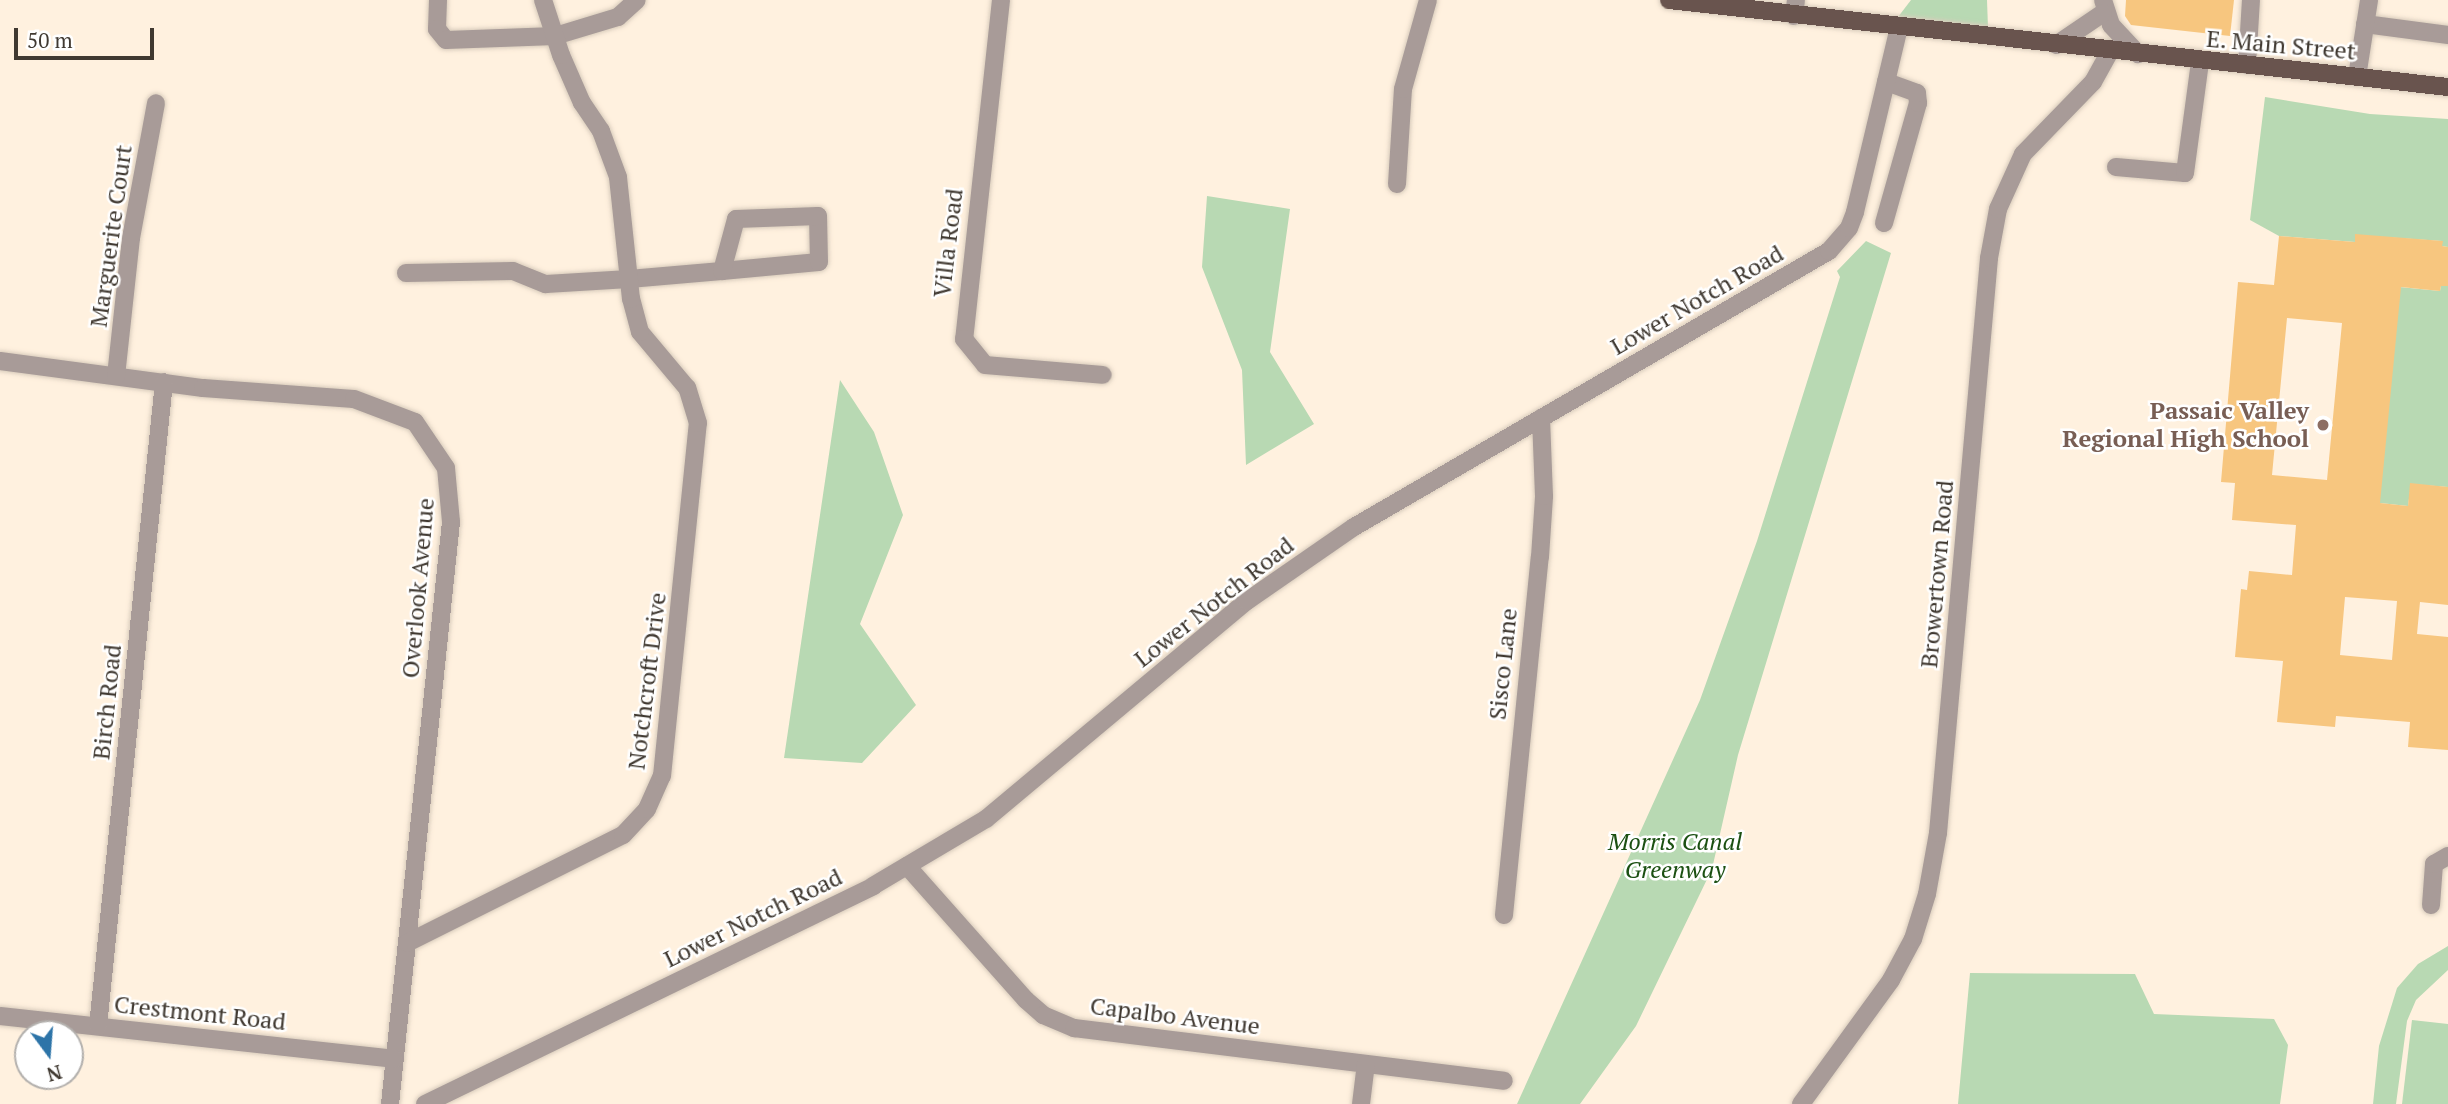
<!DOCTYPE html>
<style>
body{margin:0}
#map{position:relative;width:2448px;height:1104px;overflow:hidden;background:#fff1df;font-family:"PT Serif",serif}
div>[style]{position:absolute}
.green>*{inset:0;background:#b8d9b3}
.building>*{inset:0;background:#f7c67f}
.roads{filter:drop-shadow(0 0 2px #d9ccbc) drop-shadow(0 0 2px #d9ccbc)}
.minor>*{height:18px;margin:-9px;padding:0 9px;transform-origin:9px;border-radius:9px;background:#a89b98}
.major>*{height:18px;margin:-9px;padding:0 9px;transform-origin:9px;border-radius:9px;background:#69544e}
.dots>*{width:19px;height:19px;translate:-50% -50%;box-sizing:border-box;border:4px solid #fff;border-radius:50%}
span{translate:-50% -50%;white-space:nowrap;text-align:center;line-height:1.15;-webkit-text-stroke:5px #fff;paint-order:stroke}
.street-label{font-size:24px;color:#403931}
.education-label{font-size:24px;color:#785e54;font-weight:700}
.right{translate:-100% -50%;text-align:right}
.park-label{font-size:24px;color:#1b5012;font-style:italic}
.north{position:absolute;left:14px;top:1020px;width:70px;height:70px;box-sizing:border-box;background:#fff;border:2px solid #b3b0ad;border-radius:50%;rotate:164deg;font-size:19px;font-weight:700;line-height:28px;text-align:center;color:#403931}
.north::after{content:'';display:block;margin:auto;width:24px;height:32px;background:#2d74a8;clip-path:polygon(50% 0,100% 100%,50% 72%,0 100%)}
.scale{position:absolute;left:14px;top:28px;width:140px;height:32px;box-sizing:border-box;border:4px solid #403931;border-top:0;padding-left:9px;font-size:21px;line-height:24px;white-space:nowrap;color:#403931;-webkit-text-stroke:5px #fff;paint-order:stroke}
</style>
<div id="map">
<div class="green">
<div style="clip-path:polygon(1911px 0,1987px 0,1988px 28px,1898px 17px)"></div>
<div style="clip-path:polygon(2265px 97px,2370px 114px,2448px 119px,2448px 247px,2442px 246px,2442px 241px,2355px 235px,2355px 242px,2279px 236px,2250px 220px)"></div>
<div style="clip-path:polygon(1207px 196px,1290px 209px,1270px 352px,1314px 424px,1246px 465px,1242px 370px,1202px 267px)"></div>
<div style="clip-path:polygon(1866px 241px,1891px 253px,1738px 755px,1712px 869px,1636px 1026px,1580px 1104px,1517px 1104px,1700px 700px,1757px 541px,1840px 277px,1837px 271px)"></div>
<div style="clip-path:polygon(2379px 285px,2440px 291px,2441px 286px,2448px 286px,2448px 487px,2411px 484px,2408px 506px,2380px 503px)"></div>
<div style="clip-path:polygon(840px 380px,874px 432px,903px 515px,860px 624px,916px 705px,862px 763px,784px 758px)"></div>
<div style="clip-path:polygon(2448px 946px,2448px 970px,2416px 1000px,2407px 1021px,2396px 1104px,2373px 1104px,2379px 1046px,2397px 988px,2418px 964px)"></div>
<div style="clip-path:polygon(1970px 973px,2135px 974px,2154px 1014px,2274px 1019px,2288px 1045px,2280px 1104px,1958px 1104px)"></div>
<div style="clip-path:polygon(2412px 1020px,2448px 1024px,2448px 1104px,2402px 1104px)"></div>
</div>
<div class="building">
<div style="clip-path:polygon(2126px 0,2234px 0,2230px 36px,2131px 25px,2125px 16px)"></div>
<div style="clip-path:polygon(evenodd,2355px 234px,2443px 241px,2442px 246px,2448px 247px,2448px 286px,2441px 286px,2440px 291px,2401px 287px,2380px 503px,2408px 506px,2410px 483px,2448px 487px,2448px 605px,2420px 602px,2417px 634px,2448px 637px,2448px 750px,2408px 747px,2410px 722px,2336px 716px,2335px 727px,2277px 722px,2283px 661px,2235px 657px,2241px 589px,2247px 590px,2249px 571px,2292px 575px,2296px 525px,2232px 520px,2235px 483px,2221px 482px,2238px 282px,2274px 285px,2279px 236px,2355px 242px,2355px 234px,2287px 318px,2342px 323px,2327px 480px,2272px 475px,2287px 318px,2355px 234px,2345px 597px,2397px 601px,2392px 660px,2340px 655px,2345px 597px)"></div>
</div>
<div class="roads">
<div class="minor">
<div style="left:438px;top:0;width:29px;rotate:92deg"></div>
<div style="left:437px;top:29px;width:14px;rotate:51deg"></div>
<div style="left:446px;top:40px;width:109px;rotate:-2.1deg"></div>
<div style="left:555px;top:36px;width:66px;rotate:-16.8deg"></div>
<div style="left:618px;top:17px;width:25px;rotate:-42deg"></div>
<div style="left:1001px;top:0;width:341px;rotate:96.2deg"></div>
<div style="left:964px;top:339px;width:33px;rotate:51deg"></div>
<div style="left:985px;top:365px;width:118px;rotate:4.8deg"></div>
<div style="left:2103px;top:0;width:26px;rotate:72deg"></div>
<div style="left:2111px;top:25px;width:40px;rotate:47deg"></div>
<div style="left:1794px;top:16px;width:16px;rotate:-83deg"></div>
<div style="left:2365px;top:24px;width:84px;rotate:7.5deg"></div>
<div style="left:2056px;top:45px;width:57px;rotate:-34.2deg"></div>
<div style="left:2247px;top:65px;width:65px;rotate:-86.5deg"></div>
<div style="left:2357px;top:77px;width:78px;rotate:-81.1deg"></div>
<div style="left:2116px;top:167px;width:69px;rotate:5deg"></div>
<div style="left:2185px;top:173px;width:112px;rotate:-82.3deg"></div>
<div style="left:1397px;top:184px;width:95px;rotate:-86.4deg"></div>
<div style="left:1403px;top:89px;width:92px;rotate:-74.3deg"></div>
<div style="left:1884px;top:223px;width:125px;rotate:-74.2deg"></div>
<div style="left:1918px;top:103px;width:10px;rotate:-96deg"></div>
<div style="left:1917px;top:93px;width:33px;rotate:-160deg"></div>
<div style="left:406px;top:273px;width:107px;rotate:-1.1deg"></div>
<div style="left:513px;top:271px;width:35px;rotate:22deg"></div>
<div style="left:546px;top:284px;width:83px;rotate:-3.4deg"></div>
<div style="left:629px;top:279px;width:93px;rotate:-4.9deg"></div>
<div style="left:722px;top:271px;width:97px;rotate:-5.3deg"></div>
<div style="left:819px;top:262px;width:46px;rotate:-91.2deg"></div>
<div style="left:818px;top:216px;width:82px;rotate:177.9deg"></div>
<div style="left:736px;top:219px;width:54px;rotate:105.1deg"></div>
<div style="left:0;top:361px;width:205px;rotate:7.6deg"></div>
<div style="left:203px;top:388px;width:151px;rotate:4.2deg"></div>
<div style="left:354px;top:399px;width:65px;rotate:20.7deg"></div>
<div style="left:415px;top:422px;width:55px;rotate:56deg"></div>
<div style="left:446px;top:468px;width:54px;rotate:84.7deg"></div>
<div style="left:451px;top:522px;width:585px;rotate:95.98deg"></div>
<div style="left:116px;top:376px;width:139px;rotate:-83.8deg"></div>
<div style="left:131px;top:238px;width:137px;rotate:-79.5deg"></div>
<div style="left:907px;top:866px;width:179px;rotate:48.4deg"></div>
<div style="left:1026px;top:1000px;width:23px;rotate:41deg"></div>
<div style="left:1043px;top:1015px;width:34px;rotate:23deg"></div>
<div style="left:1074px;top:1028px;width:433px;rotate:7deg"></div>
<div style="left:2431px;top:905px;width:41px;rotate:-85.8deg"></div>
<div style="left:2434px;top:864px;width:16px;rotate:-30deg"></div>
<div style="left:1504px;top:915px;width:360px;rotate:-84.3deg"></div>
<div style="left:1540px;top:557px;width:61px;rotate:-86.2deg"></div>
<div style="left:1544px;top:496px;width:78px;rotate:-92.2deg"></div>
<div style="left:407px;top:943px;width:241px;rotate:-26.6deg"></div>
<div style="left:623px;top:835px;width:35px;rotate:-47deg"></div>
<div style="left:647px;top:809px;width:36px;rotate:-66deg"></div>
<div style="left:662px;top:776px;width:355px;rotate:-84.2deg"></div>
<div style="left:698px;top:423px;width:37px;rotate:-107deg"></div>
<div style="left:687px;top:388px;width:73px;rotate:-130deg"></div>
<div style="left:640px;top:332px;width:34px;rotate:-105deg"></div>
<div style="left:631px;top:299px;width:123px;rotate:-96.1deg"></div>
<div style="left:618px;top:177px;width:49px;rotate:-110.3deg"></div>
<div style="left:601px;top:131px;width:34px;rotate:-124deg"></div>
<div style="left:582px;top:103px;width:52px;rotate:-113.6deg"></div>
<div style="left:561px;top:55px;width:58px;rotate:-108.1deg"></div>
<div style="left:0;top:1016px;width:396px;rotate:6.2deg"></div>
<div style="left:98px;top:1026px;width:647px;rotate:-84.15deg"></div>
<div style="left:425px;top:1104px;width:498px;rotate:-25.9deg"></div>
<div style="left:873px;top:886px;width:131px;rotate:-30.7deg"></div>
<div style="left:986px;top:819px;width:340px;rotate:-39.9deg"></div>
<div style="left:1247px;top:601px;width:130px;rotate:-34.7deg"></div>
<div style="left:1354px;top:527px;width:549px;rotate:-30.16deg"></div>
<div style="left:1829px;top:251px;width:30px;rotate:-49deg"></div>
<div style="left:1849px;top:228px;width:17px;rotate:-69deg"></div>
<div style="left:1855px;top:212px;width:189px;rotate:-76.6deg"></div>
<div style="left:1361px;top:1104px;width:39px;rotate:-83deg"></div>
<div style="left:1801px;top:1104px;width:153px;rotate:-54deg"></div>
<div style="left:1891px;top:980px;width:47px;rotate:-61.8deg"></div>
<div style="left:1913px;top:939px;width:47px;rotate:-72.7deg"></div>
<div style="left:1927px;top:894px;width:62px;rotate:-79.8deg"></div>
<div style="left:1938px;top:833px;width:577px;rotate:-84.93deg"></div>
<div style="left:1989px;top:258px;width:50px;rotate:-79.6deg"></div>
<div style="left:1998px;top:209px;width:60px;rotate:-65.6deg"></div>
<div style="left:2023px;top:154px;width:100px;rotate:-45.8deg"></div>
<div style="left:2093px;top:82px;width:35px;rotate:-61deg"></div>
</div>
<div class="major">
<div style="left:1669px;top:0;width:784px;rotate:6.37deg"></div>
</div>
</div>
<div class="dots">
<div style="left:2323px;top:425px;background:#8d6e63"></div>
</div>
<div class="street-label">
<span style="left:2281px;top:45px;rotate:5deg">E. Main Street</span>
<span style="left:111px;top:236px;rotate:-82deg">Marguerite Court</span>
<span style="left:948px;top:243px;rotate:-83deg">Villa Road</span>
<span style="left:1697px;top:300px;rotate:-30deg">Lower Notch Road</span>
<span style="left:1937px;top:574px;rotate:-85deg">Browertown Road</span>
<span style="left:418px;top:588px;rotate:-85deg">Overlook Avenue</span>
<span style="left:1214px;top:602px;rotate:-38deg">Lower Notch Road</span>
<span style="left:1503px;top:664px;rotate:-84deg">Sisco Lane</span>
<span style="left:647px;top:681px;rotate:-83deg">Notchcroft Drive</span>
<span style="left:107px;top:702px;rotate:-84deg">Birch Road</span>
<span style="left:753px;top:918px;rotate:-26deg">Lower Notch Road</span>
<span style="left:200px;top:1013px;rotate:6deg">Crestmont Road</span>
<span style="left:1175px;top:1016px;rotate:7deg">Capalbo Avenue</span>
</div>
<div class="education-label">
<span class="right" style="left:2309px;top:425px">Passaic Valley<br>Regional High School</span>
</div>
<div class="park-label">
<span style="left:1675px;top:856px">Morris Canal<br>Greenway</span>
</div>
<div class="north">N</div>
<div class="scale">50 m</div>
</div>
